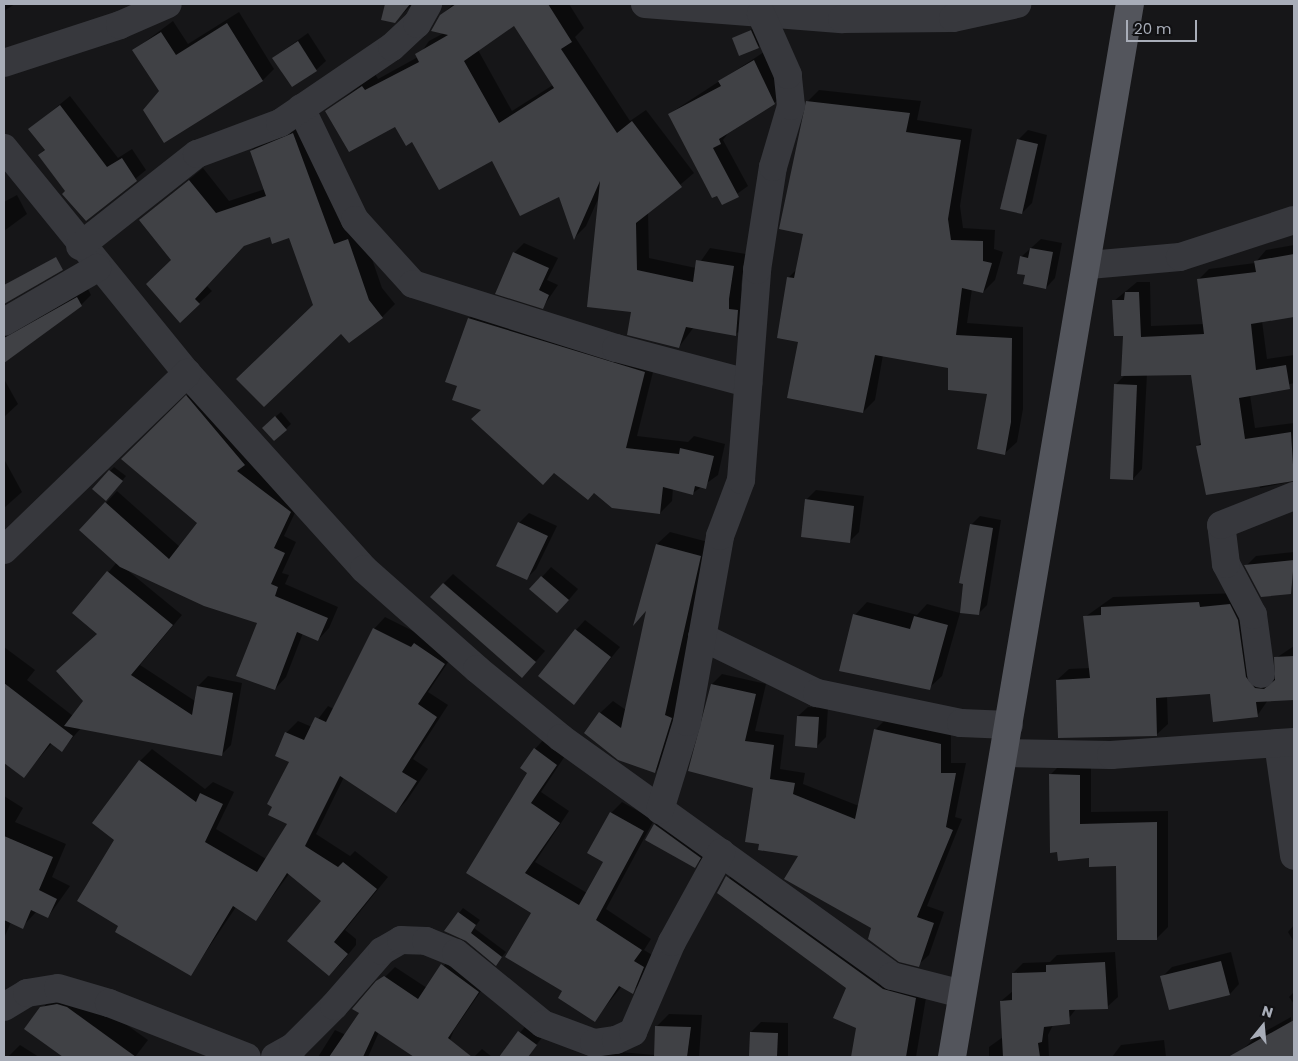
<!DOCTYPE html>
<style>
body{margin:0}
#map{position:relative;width:1298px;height:1061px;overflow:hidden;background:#161618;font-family:Poppins,sans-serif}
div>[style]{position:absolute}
.shadow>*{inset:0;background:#0007}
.building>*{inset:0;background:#404145}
.minor>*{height:28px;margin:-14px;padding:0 14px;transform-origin:14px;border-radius:14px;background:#37383d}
.major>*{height:28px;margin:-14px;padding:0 14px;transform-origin:14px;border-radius:14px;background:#53555c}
span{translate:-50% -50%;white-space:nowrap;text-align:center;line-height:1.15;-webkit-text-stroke:4px #111113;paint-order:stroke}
.frame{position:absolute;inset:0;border:5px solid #a8adb8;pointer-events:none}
.north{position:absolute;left:1238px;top:1001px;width:50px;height:50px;-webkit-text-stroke:4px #111113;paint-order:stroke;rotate:17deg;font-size:14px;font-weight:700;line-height:20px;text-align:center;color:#a8adb8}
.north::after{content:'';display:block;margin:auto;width:18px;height:22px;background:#a8adb8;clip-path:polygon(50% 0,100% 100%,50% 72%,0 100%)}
.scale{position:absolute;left:1126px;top:20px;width:71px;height:22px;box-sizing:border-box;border:2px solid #a8adb8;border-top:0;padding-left:6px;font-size:15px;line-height:18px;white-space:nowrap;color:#a8adb8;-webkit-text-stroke:4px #111113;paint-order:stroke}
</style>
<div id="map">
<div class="shadow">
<div style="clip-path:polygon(4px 4px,15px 4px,4px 11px)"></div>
<div style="clip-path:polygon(387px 4px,413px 4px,395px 21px,383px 19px)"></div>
<div style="clip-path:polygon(evenodd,453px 4px,569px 4px,584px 28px,575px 37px,630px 121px,646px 110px,694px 173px,648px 212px,649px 258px,696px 268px,710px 248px,746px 254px,741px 285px,749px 322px,736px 334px,694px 327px,679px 347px,632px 311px,599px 197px,586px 226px,574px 238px,559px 195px,493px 159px,413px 141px,395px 125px,327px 111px,375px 74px,378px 79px,418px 57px,429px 41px,444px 33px,441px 16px,453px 4px,514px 24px,553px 85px,512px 111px,478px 50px,514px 24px)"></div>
<div style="clip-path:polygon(239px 12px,274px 69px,263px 80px,161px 92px,134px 50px,173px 21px,188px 44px)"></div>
<div style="clip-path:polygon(756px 27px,762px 42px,758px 47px,733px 39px)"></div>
<div style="clip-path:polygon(308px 33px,326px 61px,316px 70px,273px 58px)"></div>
<div style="clip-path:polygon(764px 52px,783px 97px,729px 132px,723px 140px,748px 186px,723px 204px,669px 114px)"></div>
<div style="clip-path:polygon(819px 90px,921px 101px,917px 120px,972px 129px,960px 206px,963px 228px,995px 230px,994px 249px,1003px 252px,995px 280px,983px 292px,972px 289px,967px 323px,1023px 327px,1023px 409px,1017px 442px,1005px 453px,989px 393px,950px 367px,883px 355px,875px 400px,863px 412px,799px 341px,788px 278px,797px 269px,804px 233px,807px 102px)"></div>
<div style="clip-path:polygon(70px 96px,118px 158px,132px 149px,146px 170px,87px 219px,39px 155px,45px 149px,30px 129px)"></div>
<div style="clip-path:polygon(306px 121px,347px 232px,361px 227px,382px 288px,395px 304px,382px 317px,342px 332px,315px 305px,290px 236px,271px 236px,245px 245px,207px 286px,212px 291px,180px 321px,173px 260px,140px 220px,203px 168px,229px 201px,265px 189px,251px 151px,264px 138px)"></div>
<div style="clip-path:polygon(1028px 130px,1047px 135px,1032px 203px,1022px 213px,1018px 140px)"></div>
<div style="clip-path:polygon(17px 195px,27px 214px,4px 231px,4px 202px)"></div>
<div style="clip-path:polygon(1041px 239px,1062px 243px,1055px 278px,1046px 288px,1026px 274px,1021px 257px)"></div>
<div style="clip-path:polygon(524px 243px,558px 258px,547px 280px,558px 285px,543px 307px,514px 253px)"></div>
<div style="clip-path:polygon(1294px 245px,1294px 315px,1262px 321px,1267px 359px,1294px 355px,1294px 383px,1250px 395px,1255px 428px,1294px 423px,1294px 481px,1260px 488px,1259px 483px,1197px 446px,1202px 442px,1192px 374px,1147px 374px,1142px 469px,1133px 479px,1116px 384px,1125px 375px,1124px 334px,1114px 301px,1137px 282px,1150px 282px,1151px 326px,1204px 324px,1198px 280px,1209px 269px,1255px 263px,1266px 250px)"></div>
<div style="clip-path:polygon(88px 289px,91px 295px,81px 305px,4px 362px,4px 331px)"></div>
<div style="clip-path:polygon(481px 306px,656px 360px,637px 436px,688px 442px,694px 436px,725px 444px,718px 475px,693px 493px,673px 488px,672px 501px,660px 513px,483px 410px,459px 385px,469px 318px)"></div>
<div style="clip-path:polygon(4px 379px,18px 404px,4px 417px)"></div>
<div style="clip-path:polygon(198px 385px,301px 500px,284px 536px,296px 542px,282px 573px,289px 575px,285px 584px,338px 607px,329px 628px,318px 640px,303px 633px,286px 677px,275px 689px,258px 622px,126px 569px,182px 615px,140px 665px,195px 701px,198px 686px,208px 676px,242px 683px,231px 745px,221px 755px,81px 728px,62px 750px,52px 743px,24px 776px,4px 761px,4px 647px,35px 670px,27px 680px,73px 716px,84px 701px,99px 633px,74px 613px,117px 562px,106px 503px,117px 491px,180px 547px,199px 523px,123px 458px)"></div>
<div style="clip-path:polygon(281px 412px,291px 424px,274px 440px,268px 423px)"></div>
<div style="clip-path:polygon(4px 459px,22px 492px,4px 508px)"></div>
<div style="clip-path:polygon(114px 467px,126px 476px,110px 495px,93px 489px)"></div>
<div style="clip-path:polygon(816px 490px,864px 496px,859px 532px,849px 542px,806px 500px)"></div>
<div style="clip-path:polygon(529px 513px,557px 526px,536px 569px,526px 579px,519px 523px)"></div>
<div style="clip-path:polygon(980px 516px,1001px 520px,987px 605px,978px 614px,971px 525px)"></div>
<div style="clip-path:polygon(670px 532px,712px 543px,667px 759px,655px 772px,600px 713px,613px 701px,626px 710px,647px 610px,636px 622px,657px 544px)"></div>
<div style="clip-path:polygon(1294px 552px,1291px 592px,1246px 566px,1256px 556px)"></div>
<div style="clip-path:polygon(551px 567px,578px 589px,567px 602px,542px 577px)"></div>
<div style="clip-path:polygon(453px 574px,545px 651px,531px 667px,444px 583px)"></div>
<div style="clip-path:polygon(1241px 593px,1266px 677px,1275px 679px,1276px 658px,1294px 646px,1294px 699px,1268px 700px,1257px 716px,1211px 693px,1167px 696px,1168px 724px,1156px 735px,1057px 680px,1069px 669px,1090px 668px,1085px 617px,1113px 597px)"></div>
<div style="clip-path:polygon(867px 602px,917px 615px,927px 604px,960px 613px,942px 676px,929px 688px,855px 615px)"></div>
<div style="clip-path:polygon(385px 617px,455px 652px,428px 692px,448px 705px,413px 759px,428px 769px,407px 800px,396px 812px,344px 777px,316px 834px,350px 856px,355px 851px,388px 877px,345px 930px,356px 939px,356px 945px,341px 963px,329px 975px,323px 901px,289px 874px,256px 919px,236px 907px,191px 974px,120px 925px,116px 840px,140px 761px,152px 749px,205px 789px,213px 782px,234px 792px,216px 829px,266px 859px,288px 824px,291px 762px,277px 755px,286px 733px,298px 721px,312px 727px,328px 706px,334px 709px,374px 629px)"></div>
<div style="clip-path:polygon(585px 620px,620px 647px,574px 703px,576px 630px)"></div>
<div style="clip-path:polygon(722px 674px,766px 684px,755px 731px,784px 735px,780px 769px,805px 773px,803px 784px,859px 806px,875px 730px,886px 719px,951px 733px,951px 763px,966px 763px,955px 817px,962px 819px,927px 906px,944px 912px,929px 955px,918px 965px,873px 928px,800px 855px,754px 787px,712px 684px)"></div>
<div style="clip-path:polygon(808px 707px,828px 708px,826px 737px,816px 747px,798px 716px)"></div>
<div style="clip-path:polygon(545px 738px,567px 753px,541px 792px,569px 811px,535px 862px,587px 893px,605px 862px,611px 813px,622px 802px,654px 820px,606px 909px,651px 939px,644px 950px,654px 956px,643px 981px,632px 992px,622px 986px,594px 1021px,564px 990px,533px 913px,468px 872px,529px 772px,535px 749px)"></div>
<div style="clip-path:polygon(1062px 763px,1091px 764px,1091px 812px,1168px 811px,1168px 927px,1156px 939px,1117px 865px,1058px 850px,1050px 775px)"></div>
<div style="clip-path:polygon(4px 796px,23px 808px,15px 822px,66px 844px,52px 877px,70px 886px,48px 917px,37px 911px,22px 927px,11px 922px,4px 938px)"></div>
<div style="clip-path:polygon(665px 815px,705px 856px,695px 866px,655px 825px)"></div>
<div style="clip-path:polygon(739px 865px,928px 986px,916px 1057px,852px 1057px,857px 1027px,847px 987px,718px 893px)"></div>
<div style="clip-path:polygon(463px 908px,480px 920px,474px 928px,506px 952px,496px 964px,466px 940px,459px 913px)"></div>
<div style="clip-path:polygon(1294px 925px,1294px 942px,1288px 932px)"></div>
<div style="clip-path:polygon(1115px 952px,1118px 997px,1107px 1007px,1076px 1009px,1065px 1023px,1053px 1025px,1048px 1035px,1049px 1057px,989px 1057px,989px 1047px,1003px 1037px,1001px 1001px,1013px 991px,1013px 973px,1023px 963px,1050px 962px,1057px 955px)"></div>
<div style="clip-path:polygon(1231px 952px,1239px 984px,1230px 994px,1162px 977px,1172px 967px)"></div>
<div style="clip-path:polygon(452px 955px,488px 981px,454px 1030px,443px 1057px,424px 1051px,417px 1057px,379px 1032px,368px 1057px,318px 1057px,335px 1030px,346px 1035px,361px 1013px,354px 1008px,395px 967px,427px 988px)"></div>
<div style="clip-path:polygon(56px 992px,82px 993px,148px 1040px,135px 1057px,65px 1057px,26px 1029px)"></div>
<div style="clip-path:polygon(1294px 992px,1294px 1004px,1289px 997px)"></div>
<div style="clip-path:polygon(669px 1014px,702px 1015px,699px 1057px,602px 1057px,608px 1051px,655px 1055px,656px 1027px)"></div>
<div style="clip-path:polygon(1291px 1017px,1294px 1057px,1246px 1057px,1242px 1050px,1257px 1036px)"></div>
<div style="clip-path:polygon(761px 1022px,788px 1023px,788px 1057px,757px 1057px,751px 1032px)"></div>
<div style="clip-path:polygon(528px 1023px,544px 1035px,527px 1057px,500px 1057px)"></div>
<div style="clip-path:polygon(1164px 1040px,1166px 1057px,1112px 1057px,1121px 1045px)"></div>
<div style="clip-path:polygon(20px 1045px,39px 1057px,8px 1057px)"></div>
<div style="clip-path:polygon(482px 1049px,492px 1057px,474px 1057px)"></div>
</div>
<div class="building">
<div style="clip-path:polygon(385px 4px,410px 4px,395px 23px,381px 20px)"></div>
<div style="clip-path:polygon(evenodd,456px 4px,548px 4px,572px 42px,561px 49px,617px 133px,632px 121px,682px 187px,636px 223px,637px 270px,693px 282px,696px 260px,734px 266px,729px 299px,729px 309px,738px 310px,736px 336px,686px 327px,679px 348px,627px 335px,631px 312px,587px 307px,600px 181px,574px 240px,559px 197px,520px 216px,492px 161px,439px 190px,412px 142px,406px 146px,395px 127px,349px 152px,325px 111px,362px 86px,365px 90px,419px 62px,415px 54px,448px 35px,431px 31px,440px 15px,456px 4px,514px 26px,554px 88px,499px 123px,464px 61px,514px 26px)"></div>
<div style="clip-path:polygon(227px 23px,263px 81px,164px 143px,143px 110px,159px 91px,132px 50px,161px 32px,176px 55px)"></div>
<div style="clip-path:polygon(751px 30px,759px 48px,739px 56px,732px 38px)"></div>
<div style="clip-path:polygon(298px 41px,317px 71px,292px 87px,272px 58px)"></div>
<div style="clip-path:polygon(754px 60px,775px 104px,719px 139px,721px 144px,713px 148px,739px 197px,722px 205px,717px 196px,712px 198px,668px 114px,721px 86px,718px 81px)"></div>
<div style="clip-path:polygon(806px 101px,910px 113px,906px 132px,961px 140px,948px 219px,951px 240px,983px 241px,983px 261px,992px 263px,983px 293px,962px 288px,956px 335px,1012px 338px,1011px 422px,1005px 455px,977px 449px,987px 394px,948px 390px,948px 368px,875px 355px,863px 413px,787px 398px,798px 342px,777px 338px,787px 277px,794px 278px,803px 234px,779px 229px)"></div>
<div style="clip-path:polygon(60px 105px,107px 167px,122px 158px,137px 181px,86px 221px,62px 194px,65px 191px,38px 155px,45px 150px,28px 129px)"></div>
<div style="clip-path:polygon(293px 133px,334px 244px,348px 239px,369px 300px,383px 318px,349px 343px,341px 334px,264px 407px,236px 379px,313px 305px,289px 238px,272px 244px,270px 237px,244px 246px,195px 299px,200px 304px,180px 323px,146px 284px,171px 260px,139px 220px,189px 180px,216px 213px,266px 196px,250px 151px)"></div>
<div style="clip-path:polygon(1017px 139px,1038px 144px,1022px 214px,1000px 209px)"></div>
<div style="clip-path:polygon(1030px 248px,1053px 252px,1046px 289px,1023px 284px,1025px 275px,1017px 274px,1020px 256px,1028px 258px)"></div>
<div style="clip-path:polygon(513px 252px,549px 268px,539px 290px,549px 295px,543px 309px,495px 294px)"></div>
<div style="clip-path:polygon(1294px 254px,1294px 317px,1251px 324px,1256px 370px,1286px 365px,1290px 389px,1239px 398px,1245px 439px,1291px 432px,1294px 481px,1206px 495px,1196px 446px,1201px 445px,1191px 375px,1121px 376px,1123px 336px,1114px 336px,1112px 300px,1124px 300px,1125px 292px,1139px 292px,1141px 337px,1204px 334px,1197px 279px,1256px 272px,1254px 261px)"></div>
<div style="clip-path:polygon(56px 257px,63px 270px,4px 304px,4px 285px)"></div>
<div style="clip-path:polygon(77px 297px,82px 306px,4px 363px,4px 338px)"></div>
<div style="clip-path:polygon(468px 318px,645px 372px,626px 448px,679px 454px,680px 448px,714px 456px,706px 489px,695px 486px,693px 495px,663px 487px,660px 514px,612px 508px,594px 493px,588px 500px,554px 473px,543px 485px,471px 419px,481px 410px,452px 400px,457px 386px,445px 382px)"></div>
<div style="clip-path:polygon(1114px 384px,1137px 385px,1133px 480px,1110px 479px)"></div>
<div style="clip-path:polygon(186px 395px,245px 465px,237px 471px,291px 512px,274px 548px,285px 553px,271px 584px,278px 587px,275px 596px,328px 618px,318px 641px,297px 632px,275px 690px,236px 676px,257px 623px,204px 606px,120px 567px,79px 530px,105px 502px,169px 559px,197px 523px,121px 459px)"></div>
<div style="clip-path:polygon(275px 416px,287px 430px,274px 441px,262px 428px)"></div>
<div style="clip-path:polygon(109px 470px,123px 481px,106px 501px,92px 489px)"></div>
<div style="clip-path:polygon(805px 499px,854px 506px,850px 543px,801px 537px)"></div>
<div style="clip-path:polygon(518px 522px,548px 536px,527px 580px,496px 566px)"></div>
<div style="clip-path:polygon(970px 524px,993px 528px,979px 615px,960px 613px,963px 584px,959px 583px)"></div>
<div style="clip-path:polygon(656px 544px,701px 556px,665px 715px,672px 718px,655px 773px,618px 760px,584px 733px,599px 712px,621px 728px,646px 611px,633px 626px)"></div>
<div style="clip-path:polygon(1294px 560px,1291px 594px,1261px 597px,1244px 565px)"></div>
<div style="clip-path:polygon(107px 571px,173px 625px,131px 675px,192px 715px,197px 686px,233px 693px,222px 756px,64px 726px,83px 701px,56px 671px,97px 634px,72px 613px)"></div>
<div style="clip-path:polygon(541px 576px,569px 600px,557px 613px,529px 589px)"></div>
<div style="clip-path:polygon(443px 583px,536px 662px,522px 678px,430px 597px)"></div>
<div style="clip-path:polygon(1199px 602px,1200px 607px,1230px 604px,1238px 620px,1246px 677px,1255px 688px,1264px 689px,1275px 680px,1274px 657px,1294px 656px,1294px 700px,1256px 702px,1258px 717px,1213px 722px,1210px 694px,1156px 698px,1157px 736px,1058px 738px,1056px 680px,1090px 678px,1083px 616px,1101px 615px,1101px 607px)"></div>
<div style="clip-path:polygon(853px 614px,910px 629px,914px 616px,948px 625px,930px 690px,839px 671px)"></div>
<div style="clip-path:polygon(373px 628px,411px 647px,414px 643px,445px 664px,418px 704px,437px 717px,402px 772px,417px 781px,396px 813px,340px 776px,305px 846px,338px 867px,343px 862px,377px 889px,334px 942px,348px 954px,329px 976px,287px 941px,321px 901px,287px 873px,256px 921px,233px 906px,191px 976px,115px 932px,118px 926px,77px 901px,114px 840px,92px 823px,139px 760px,196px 802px,200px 793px,223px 804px,205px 842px,257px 872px,287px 824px,268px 815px,272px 807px,267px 804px,289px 762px,275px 756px,285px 732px,304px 740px,315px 717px,326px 722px)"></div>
<div style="clip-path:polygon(575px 629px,611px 657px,574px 705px,538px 676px)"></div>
<div style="clip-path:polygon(4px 683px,73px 736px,62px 752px,50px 743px,24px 778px,4px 763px)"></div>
<div style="clip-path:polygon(711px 684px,756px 694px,745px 741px,774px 745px,770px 779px,795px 783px,793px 794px,855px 819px,874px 729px,941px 744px,941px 773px,956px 773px,946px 827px,953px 830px,917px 917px,934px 923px,919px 967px,899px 962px,868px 939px,871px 928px,784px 879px,798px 856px,758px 850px,759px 844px,745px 842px,753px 788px,688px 771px)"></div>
<div style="clip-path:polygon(797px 716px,819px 717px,817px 748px,795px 746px)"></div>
<div style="clip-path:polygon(534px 748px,557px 765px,531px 803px,560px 823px,525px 873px,579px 905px,603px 862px,587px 853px,610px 812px,644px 831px,596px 920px,642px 950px,634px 961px,644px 967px,633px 994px,619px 986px,595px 1022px,558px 998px,562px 991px,505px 957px,531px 913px,466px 873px,527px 773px,520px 768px)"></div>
<div style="clip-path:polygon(1049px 774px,1080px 775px,1080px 824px,1157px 822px,1157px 940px,1117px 940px,1116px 866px,1089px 867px,1089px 858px,1058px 861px,1057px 852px,1050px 853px)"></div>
<div style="clip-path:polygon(654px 824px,701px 858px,695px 868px,645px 840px)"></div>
<div style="clip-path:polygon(4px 836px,53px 857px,39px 890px,57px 899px,48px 918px,31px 910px,23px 929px,4px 920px)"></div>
<div style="clip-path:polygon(726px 876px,883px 989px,916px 998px,906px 1057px,851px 1057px,856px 1028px,833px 1018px,846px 988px,717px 893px)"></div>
<div style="clip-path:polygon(458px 912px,476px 925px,471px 933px,502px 957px,496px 966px,466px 941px,444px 931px)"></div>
<div style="clip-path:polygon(1221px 961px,1230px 995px,1169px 1010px,1160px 976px)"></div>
<div style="clip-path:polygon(1105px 962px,1108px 1009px,1069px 1010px,1070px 1024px,1044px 1027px,1042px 1042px,1038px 1043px,1040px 1057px,1003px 1057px,1000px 1001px,1012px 1000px,1012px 973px,1046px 972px,1046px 965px)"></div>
<div style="clip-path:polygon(441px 964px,479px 992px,448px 1038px,472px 1057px,414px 1057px,375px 1031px,363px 1057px,329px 1057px,359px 1013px,352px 1009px,376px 981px,384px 976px,418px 999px)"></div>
<div style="clip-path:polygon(57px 1004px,67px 1007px,136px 1057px,63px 1057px,24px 1029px,40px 1007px)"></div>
<div style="clip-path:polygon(1294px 1020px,1294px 1057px,1228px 1057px)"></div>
<div style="clip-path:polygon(655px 1026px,691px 1027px,687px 1057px,654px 1057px)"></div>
<div style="clip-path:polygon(518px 1031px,537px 1045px,528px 1057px,499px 1057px)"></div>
<div style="clip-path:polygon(750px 1032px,778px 1033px,777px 1057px,749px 1056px)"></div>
</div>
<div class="minor">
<div style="left:645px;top:4px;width:198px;rotate:4.4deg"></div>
<div style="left:842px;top:19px;width:111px;rotate:-0.5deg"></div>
<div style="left:953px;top:18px;width:66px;rotate:-12.3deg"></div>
<div style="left:4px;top:63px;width:122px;rotate:-18.1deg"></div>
<div style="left:120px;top:25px;width:52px;rotate:-23.6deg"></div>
<div style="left:301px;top:108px;width:124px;rotate:64.3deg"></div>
<div style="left:355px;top:220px;width:86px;rotate:47.8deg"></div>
<div style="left:413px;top:284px;width:213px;rotate:17.5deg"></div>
<div style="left:616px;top:348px;width:137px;rotate:14.9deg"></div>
<div style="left:4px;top:148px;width:290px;rotate:50.9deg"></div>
<div style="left:187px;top:373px;width:264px;rotate:47.9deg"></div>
<div style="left:364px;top:569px;width:151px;rotate:41.5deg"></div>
<div style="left:477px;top:669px;width:109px;rotate:39.4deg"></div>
<div style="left:561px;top:738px;width:408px;rotate:35.7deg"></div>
<div style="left:892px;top:976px;width:72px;rotate:14.4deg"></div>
<div style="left:80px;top:246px;width:149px;rotate:-38.2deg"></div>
<div style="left:197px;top:154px;width:89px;rotate:-20.5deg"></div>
<div style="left:280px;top:123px;width:135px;rotate:-34.2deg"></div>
<div style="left:392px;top:47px;width:34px;rotate:-43deg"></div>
<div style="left:417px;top:24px;width:23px;rotate:-61deg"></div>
<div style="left:1089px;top:265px;width:91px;rotate:-5deg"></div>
<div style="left:1180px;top:257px;width:120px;rotate:-18deg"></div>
<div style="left:4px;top:322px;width:108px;rotate:-30.1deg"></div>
<div style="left:4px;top:550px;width:255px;rotate:-44deg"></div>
<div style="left:702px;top:637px;width:128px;rotate:26deg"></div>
<div style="left:817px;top:693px;width:147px;rotate:11.8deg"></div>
<div style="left:961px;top:723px;width:48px;rotate:2.4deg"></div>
<div style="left:1261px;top:674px;width:60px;rotate:-97.7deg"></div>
<div style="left:1253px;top:615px;width:58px;rotate:-117.9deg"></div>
<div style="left:1226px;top:564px;width:39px;rotate:-97deg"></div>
<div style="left:1221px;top:525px;width:79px;rotate:-21.7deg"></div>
<div style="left:1278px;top:743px;width:114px;rotate:81.9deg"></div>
<div style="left:1004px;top:753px;width:107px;rotate:1.1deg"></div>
<div style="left:1111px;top:755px;width:183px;rotate:-4.1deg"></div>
<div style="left:660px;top:810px;width:92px;rotate:-72.9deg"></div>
<div style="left:687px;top:722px;width:189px;rotate:-79.9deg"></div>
<div style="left:720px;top:536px;width:60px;rotate:-69.4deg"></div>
<div style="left:741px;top:480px;width:211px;rotate:-85.6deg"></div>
<div style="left:757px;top:270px;width:104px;rotate:-81.2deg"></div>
<div style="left:773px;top:167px;width:64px;rotate:-73.6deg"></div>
<div style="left:791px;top:106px;width:31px;rotate:-96deg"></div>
<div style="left:788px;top:75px;width:67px;rotate:-113.9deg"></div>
<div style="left:4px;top:1007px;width:27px;rotate:-31deg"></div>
<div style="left:27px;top:993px;width:31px;rotate:-9deg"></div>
<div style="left:58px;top:988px;width:53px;rotate:16.4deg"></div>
<div style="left:109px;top:1003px;width:148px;rotate:21.4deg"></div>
<div style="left:275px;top:1057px;width:21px;rotate:-29deg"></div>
<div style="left:293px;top:1047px;width:58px;rotate:-45deg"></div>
<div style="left:334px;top:1006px;width:73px;rotate:-48.9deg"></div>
<div style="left:382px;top:951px;width:22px;rotate:-30deg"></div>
<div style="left:401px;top:940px;width:25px;rotate:2deg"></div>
<div style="left:426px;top:941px;width:32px;rotate:22deg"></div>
<div style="left:456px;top:953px;width:112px;rotate:39.2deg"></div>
<div style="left:543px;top:1024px;width:54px;rotate:20.4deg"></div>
<div style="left:594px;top:1043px;width:22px;rotate:-8deg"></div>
<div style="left:616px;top:1040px;width:19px;rotate:-25deg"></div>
<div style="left:633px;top:1032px;width:98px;rotate:-66.6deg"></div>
<div style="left:672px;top:942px;width:102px;rotate:-61.2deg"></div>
</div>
<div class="major">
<div style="left:952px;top:1057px;width:1068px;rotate:-80.41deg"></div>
</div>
<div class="frame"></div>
<div class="north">N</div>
<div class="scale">20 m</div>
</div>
